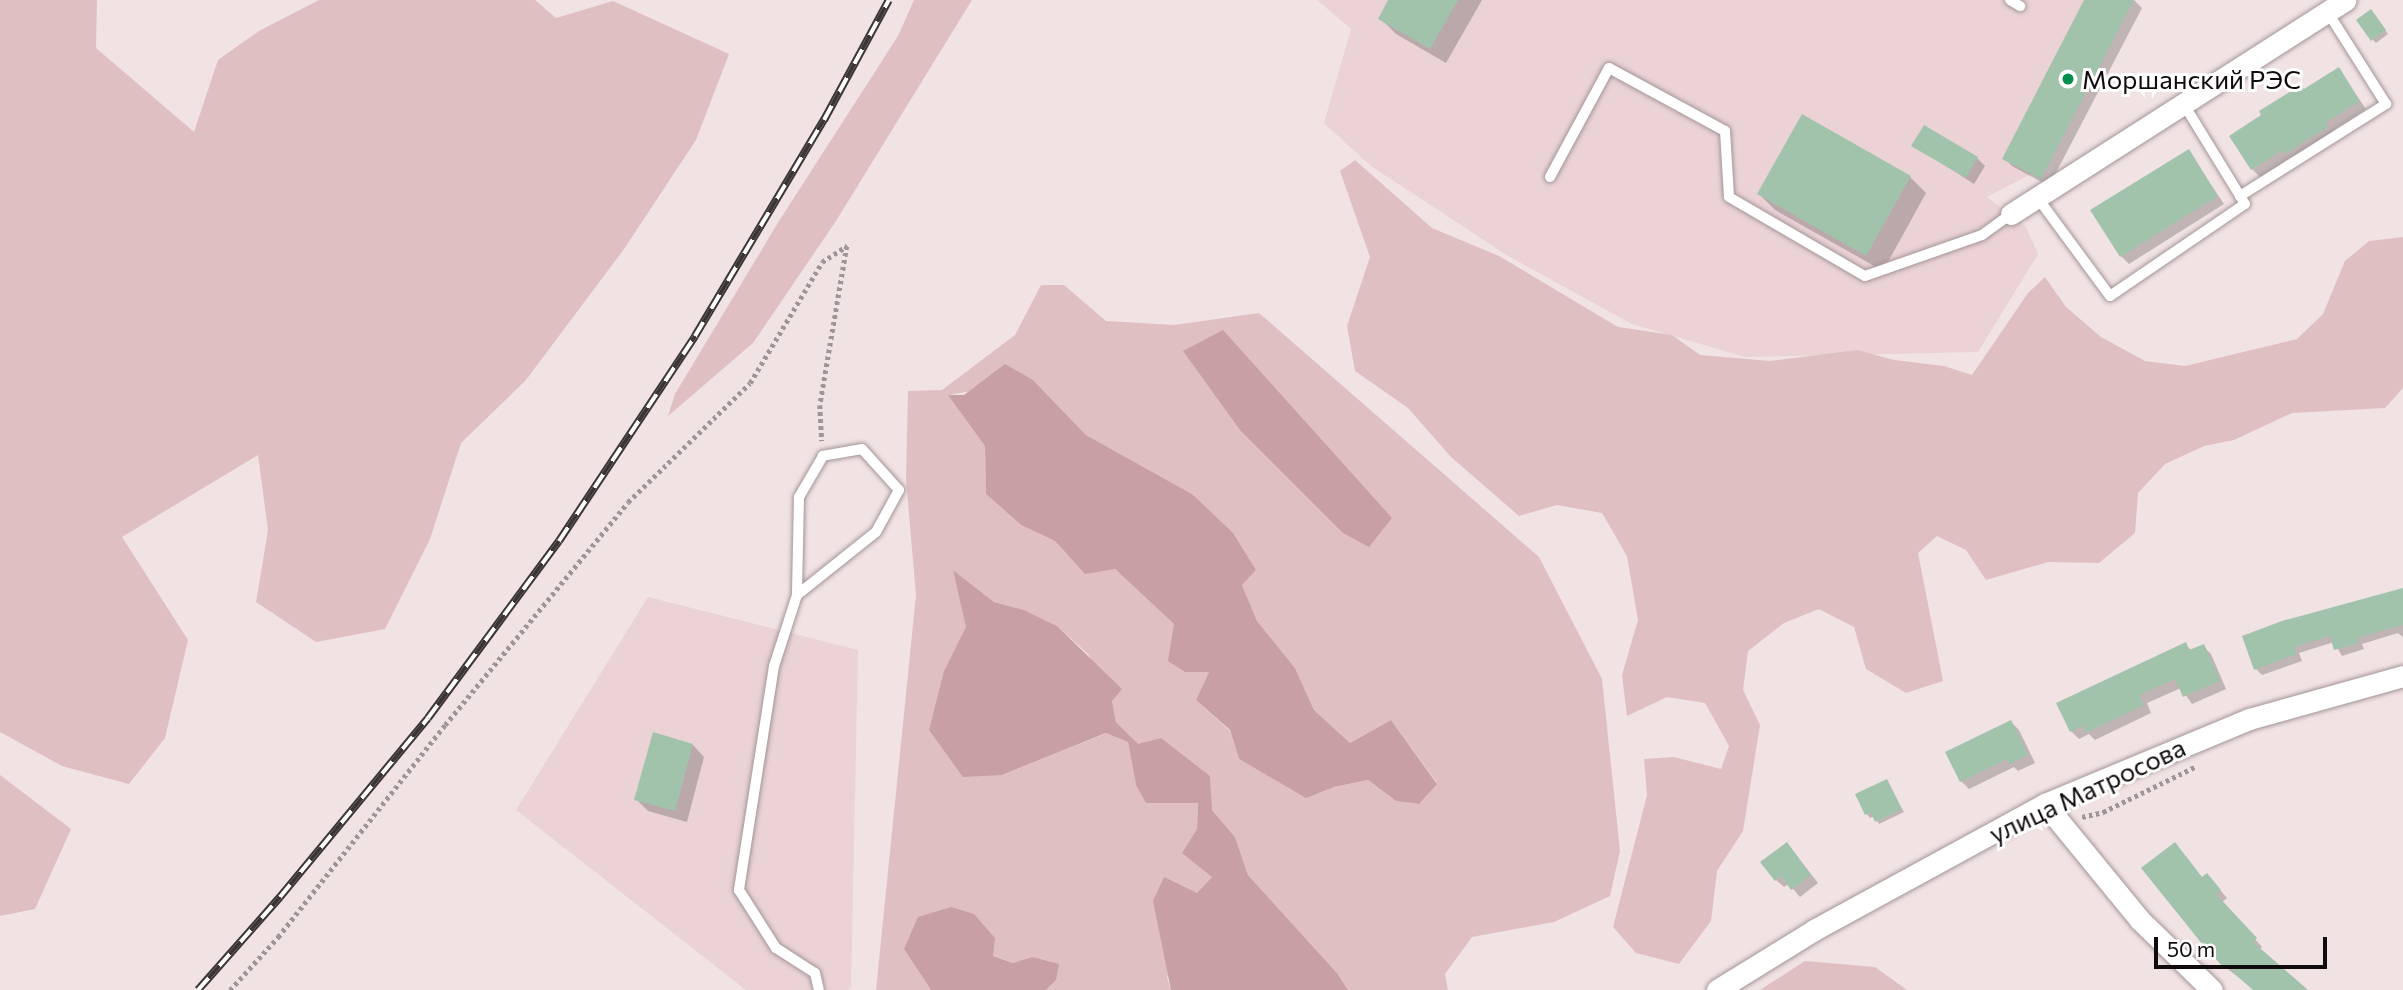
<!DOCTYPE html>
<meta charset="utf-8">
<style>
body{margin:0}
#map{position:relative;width:2403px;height:990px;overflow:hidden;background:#f1e2e3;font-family:Commissioner,sans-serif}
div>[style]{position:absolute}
.built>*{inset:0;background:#ead2d5}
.green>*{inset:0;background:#e0bfc3}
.water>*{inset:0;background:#c89fa4}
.shadow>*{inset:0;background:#0003}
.building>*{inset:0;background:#a2c3ab}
.path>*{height:4.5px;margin-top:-2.25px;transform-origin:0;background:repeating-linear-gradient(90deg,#a09596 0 3.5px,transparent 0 7px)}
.roads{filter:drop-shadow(0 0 2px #a39597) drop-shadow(0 0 2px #a39597)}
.service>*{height:10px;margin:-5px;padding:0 5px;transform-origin:5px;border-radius:5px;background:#fff}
.minor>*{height:21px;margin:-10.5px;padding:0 10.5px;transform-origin:10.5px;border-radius:10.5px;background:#fff}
.rail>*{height:8px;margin-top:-4px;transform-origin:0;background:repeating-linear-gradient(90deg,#fff 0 16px,#3c3536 0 32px);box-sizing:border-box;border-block:2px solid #3c3536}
.dots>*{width:19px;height:19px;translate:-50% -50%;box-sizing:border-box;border:4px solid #fff;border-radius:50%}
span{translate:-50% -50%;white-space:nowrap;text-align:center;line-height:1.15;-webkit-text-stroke:6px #fff;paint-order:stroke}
.poi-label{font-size:26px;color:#100b0c}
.left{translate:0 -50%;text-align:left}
.street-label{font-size:26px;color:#100b0c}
.scale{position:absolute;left:2154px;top:937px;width:173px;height:32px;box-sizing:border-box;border:4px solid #100b0c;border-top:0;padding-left:9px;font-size:21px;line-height:24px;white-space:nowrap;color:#100b0c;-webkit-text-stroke:5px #fff;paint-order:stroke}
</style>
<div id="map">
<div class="built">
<div style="clip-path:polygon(1317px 0,2134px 0,2041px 179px,2031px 174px,1987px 197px,2026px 227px,2038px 254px,1978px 352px,1745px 357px,1632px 324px,1508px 256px,1371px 166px,1324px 123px,1351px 29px)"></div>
<div style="clip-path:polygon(648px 597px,858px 650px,851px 988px,847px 990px,746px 990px,516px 810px)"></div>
</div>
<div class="green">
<div style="clip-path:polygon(0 0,97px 0,96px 48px,194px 132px,218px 60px,259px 31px,319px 0,535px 0,556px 18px,613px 1px,729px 54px,696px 140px,624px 249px,526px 380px,461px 443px,430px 539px,385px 629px,316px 642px,256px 602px,268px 530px,258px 455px,122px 537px,188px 640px,165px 738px,129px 784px,62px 766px,0 732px)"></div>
<div style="clip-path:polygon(914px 0,972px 0,836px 221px,753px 343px,668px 416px,675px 394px,779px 221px,898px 36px)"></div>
<div style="clip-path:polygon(1355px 160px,1432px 228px,1499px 256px,1618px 327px,1672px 335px,1700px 355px,1770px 361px,1857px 350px,1894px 360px,1944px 366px,1972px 375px,2028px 293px,2045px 277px,2066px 307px,2101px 337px,2145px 361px,2185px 366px,2297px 339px,2323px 314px,2345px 261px,2369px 241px,2403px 237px,2403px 388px,2385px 408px,2292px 413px,2234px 440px,2204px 446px,2165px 464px,2138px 493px,2135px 533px,2099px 563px,2048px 562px,1986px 580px,1966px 550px,1937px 536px,1918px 553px,1943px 681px,1906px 693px,1866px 669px,1854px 627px,1819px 609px,1784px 623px,1748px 651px,1743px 690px,1760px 725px,1743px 831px,1717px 871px,1711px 921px,1679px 964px,1636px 953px,1613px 927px,1647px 795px,1644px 759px,1674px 757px,1721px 769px,1729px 746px,1705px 703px,1667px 697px,1627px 716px,1622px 675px,1638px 620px,1627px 556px,1602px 513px,1557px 505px,1519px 516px,1451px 457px,1408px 408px,1355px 371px,1347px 326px,1370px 257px,1340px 171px)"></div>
<div style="clip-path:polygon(evenodd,1041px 285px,1064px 285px,1106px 321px,1174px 325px,1259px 313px,1539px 557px,1602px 679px,1620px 851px,1610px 896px,1554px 922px,1472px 937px,1445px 974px,1448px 990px,1348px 990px,1337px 973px,1248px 875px,1235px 837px,1212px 810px,1161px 738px,1138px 745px,1116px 722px,1112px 701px,1088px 654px,1057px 626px,1024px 610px,994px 602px,953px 570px,967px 627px,944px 671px,1002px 775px,1107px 733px,1128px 742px,1136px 785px,1198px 802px,1197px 829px,1212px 877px,1198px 893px,1167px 977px,1171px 990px,1046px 990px,1056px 980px,1032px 957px,1014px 963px,993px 956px,904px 949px,931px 990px,876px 990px,916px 595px,906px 479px,908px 391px,942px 390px,1015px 335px,1041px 285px,1033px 380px,1086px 435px,1192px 494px,1256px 570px,1242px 585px,1257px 621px,1295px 668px,1314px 710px,1350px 743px,1391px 720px,1437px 783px,1419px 804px,1396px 801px,1368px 780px,1334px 787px,1306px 797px,1239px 759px,1230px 731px,1196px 700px,1209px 672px,1174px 624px,1115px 569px,1085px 573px,1055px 541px,1021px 525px,986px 494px,985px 446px,949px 395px,1033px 380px)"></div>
<div style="clip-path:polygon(0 775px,71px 829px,35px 909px,0 916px)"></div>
<div style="clip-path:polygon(1805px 961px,1875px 967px,1907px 990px,1760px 990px)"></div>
</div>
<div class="water">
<div style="clip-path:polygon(1223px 330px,1392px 518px,1369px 547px,1343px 533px,1240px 430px,1183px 351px)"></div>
<div style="clip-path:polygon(1005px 364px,1033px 380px,1086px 435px,1192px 494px,1233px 533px,1256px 570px,1242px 585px,1257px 621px,1295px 668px,1314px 710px,1350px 743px,1391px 720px,1437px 784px,1419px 804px,1396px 801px,1368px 780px,1334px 787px,1306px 798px,1239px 759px,1230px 730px,1196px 700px,1209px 672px,1185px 672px,1168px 661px,1174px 624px,1115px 569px,1085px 574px,1055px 541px,1021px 525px,986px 494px,985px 446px,948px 395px,964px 395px)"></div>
<div style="clip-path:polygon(953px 570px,994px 602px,1024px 610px,1057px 626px,1122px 689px,1112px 701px,1116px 722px,1138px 744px,1161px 738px,1210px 776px,1212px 810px,1235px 837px,1248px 875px,1337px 973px,1348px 990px,1171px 990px,1153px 901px,1164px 877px,1197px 893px,1212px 877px,1182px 853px,1197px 829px,1198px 803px,1146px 803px,1136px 785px,1128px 742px,1106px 733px,1002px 775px,963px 777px,929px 730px,944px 671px,966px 627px)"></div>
<div style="clip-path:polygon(951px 907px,974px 914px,995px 938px,993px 956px,1013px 963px,1032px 957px,1059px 964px,1056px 980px,1046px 990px,931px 990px,904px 949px,918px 917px)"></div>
</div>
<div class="shadow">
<div style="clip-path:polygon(1390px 0,1482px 0,1446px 63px,1396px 34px,1380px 18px)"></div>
<div style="clip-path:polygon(2086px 0,2134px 0,2142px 8px,2049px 186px,2012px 166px,2004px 158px)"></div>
<div style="clip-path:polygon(2374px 15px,2388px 34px,2376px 43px,2373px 40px)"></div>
<div style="clip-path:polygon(2338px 69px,2366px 109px,2332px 131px,2334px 136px,2294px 161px,2291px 157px,2260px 177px,2252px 169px,2304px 91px)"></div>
<div style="clip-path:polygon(1914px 145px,1977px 158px,1985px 166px,1974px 184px)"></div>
<div style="clip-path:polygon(2188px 151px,2224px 204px,2129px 264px,2121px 256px)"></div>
<div style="clip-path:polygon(1910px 177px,1926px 193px,1883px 271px,1775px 210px,1759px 194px)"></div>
<div style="clip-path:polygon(2403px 589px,2403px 637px,2398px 633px,2362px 644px,2364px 649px,2342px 656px,2334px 642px,2299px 653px,2302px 661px,2262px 675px,2256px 669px,2245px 637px)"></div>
<div style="clip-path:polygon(2185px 644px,2192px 651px,2203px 646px,2211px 654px,2226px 689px,2192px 704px,2181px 688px,2147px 703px,2151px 713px,2095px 740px,2089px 734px,2079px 739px,2071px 731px)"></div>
<div style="clip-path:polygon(2011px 722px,2019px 730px,2035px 763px,2018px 771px,2014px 767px,1969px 789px,1961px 781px)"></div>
<div style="clip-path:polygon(693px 745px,704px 757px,687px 822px,648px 811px,636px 799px)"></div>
<div style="clip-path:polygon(1886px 781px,1904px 812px,1879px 824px,1874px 816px,1870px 818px,1867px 814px)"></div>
<div style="clip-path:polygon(2175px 844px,2203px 879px,2214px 883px,2227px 898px,2222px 902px,2262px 947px,2259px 950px,2306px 990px,2255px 990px,2225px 967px)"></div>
<div style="clip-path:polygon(1794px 852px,1818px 883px,1800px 897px,1789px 884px,1784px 887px,1776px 880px)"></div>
</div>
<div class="building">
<div style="clip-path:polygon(1388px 0,1458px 0,1430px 49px,1378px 19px)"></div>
<div style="clip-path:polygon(2084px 0,2134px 0,2041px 179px,2002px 159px)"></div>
<div style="clip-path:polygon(2371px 9px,2386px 30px,2371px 41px,2356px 20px)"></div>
<div style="clip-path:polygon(2339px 67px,2360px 101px,2325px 123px,2328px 127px,2285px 154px,2283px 150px,2251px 170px,2229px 136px,2261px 115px,2259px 111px,2301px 85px,2304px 89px)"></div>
<div style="clip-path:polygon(1802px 114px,1911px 176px,1866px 256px,1757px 194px)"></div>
<div style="clip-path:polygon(1924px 125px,1978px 157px,1966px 178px,1911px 146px)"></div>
<div style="clip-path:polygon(2189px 149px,2218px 196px,2120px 257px,2090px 210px)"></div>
<div style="clip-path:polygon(2403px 588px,2403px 625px,2357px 638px,2359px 643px,2334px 650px,2330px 636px,2294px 647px,2297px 654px,2254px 670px,2242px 636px,2282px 621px)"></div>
<div style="clip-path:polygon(2186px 642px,2189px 650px,2204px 644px,2220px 681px,2183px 697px,2175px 679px,2140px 695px,2144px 705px,2086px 733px,2082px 726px,2070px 732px,2056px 703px)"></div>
<div style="clip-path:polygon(2011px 720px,2028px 755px,2009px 764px,2007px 759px,1960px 782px,1945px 752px)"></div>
<div style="clip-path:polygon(653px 732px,693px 744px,675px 811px,634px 800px)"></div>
<div style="clip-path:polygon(1887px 779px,1902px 809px,1875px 822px,1871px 813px,1865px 815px,1855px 794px)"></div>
<div style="clip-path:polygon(1787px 842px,1811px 875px,1791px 890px,1781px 876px,1775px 881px,1760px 862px)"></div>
<div style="clip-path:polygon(2175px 842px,2202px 877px,2207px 873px,2221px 890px,2216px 894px,2257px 938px,2253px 942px,2308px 990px,2253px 990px,2226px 966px,2224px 968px,2203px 945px,2141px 868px)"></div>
</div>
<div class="path">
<div style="left:2082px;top:817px;width:22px;rotate:-13deg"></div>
<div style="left:2103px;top:812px;width:102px;rotate:-26.1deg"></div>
<div style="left:230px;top:990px;width:72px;rotate:-47.8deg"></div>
<div style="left:278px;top:937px;width:270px;rotate:-51.8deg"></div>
<div style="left:445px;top:725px;width:288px;rotate:-50.6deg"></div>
<div style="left:628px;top:502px;width:170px;rotate:-44.3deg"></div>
<div style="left:750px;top:383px;width:141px;rotate:-59.2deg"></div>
<div style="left:822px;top:262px;width:30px;rotate:-33deg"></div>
<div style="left:847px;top:246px;width:161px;rotate:99.6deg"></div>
<div style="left:820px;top:405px;width:36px;rotate:87deg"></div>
</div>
<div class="roads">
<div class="service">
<div style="left:2010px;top:0;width:12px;rotate:31deg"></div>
<div style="left:1550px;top:177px;width:124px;rotate:-61.6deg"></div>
<div style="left:1609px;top:68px;width:132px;rotate:28.5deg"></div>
<div style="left:1725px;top:131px;width:66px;rotate:86.5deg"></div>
<div style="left:1729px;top:197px;width:157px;rotate:30.2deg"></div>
<div style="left:1865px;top:276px;width:124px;rotate:-19.3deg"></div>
<div style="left:1982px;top:235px;width:36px;rotate:-36deg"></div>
<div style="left:2240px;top:196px;width:173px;rotate:-32.2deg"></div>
<div style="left:2386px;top:104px;width:110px;rotate:-122.4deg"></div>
<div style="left:2037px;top:197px;width:123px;rotate:53.6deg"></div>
<div style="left:2110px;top:296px;width:163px;rotate:-34.3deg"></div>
<div style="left:2245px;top:204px;width:119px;rotate:-121.5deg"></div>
<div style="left:797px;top:595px;width:101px;rotate:-38.6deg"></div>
<div style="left:876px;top:532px;width:48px;rotate:-61.3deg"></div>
<div style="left:899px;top:490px;width:55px;rotate:-132.1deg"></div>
<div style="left:862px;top:449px;width:40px;rotate:170deg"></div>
<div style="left:823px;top:456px;width:48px;rotate:120.3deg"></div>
<div style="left:799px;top:497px;width:98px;rotate:91.2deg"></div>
<div style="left:797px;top:595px;width:75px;rotate:107.9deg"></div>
<div style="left:774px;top:666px;width:227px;rotate:98.9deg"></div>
<div style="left:739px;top:890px;width:69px;rotate:57.5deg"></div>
<div style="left:776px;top:948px;width:46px;rotate:32.7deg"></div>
<div style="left:815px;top:973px;width:17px;rotate:77deg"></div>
</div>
<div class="minor">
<div style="left:2011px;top:214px;width:397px;rotate:-32.6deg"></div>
<div style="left:2045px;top:804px;width:150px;rotate:50.7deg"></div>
<div style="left:2140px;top:920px;width:100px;rotate:44.2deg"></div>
<div style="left:1717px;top:990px;width:114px;rotate:-31.7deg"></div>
<div style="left:1814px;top:930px;width:263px;rotate:-28.6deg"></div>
<div style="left:2045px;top:804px;width:221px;rotate:-22.6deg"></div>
<div style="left:2249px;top:719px;width:160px;rotate:-15.6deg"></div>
</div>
</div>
<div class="rail">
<div style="left:198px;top:990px;width:124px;rotate:-48.6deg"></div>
<div style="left:280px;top:897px;width:232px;rotate:-50.4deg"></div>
<div style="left:428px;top:718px;width:220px;rotate:-53.5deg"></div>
<div style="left:559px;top:541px;width:246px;rotate:-56.4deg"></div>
<div style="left:695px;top:336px;width:252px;rotate:-59.2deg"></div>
<div style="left:824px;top:120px;width:136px;rotate:-61.6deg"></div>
</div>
<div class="dots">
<div style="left:2068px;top:79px;background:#038e4c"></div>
</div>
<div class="poi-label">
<span class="left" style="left:2082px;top:79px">Моршанский РЭС</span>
</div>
<div class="street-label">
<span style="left:2087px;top:790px;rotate:-25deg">улица Матросова</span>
</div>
<div class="scale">50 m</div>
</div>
